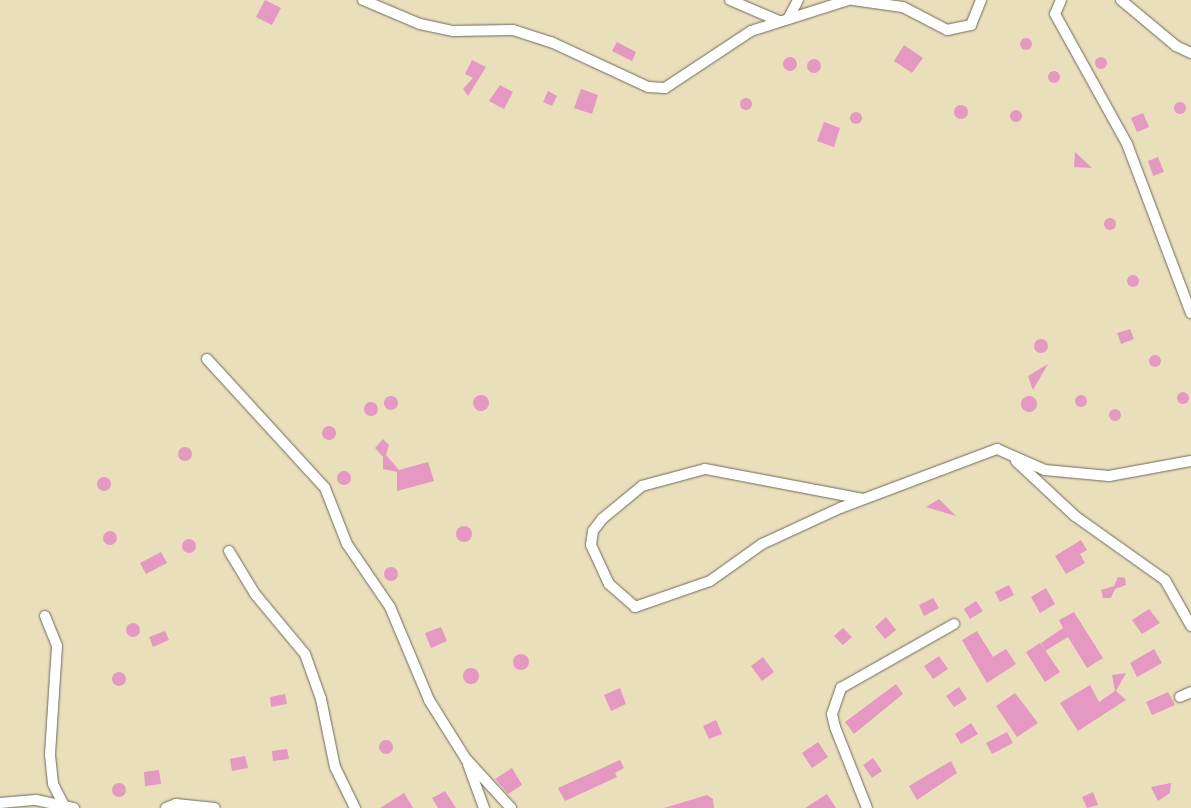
<!DOCTYPE html>
<style>
body{margin:0}
#map{position:relative;width:1191px;height:808px;overflow:hidden;background:#e9dfbb;font-family:Caveat,sans-serif}
div>[style]{position:absolute}
.building>*{inset:0;background:#e498c2}
.round{border-radius:50%}
.roads{filter:drop-shadow(0 0 1px #6e6a5d) drop-shadow(0 0 1px #6e6a5d)}
.minor>*{height:10px;margin:-5px;padding:0 5px;transform-origin:5px;border-radius:5px;background:#fff}
span{translate:-50% -50%;white-space:nowrap;text-align:center;line-height:1.15;-webkit-text-stroke:4px #fbf7ec;paint-order:stroke}
</style>
<div id="map">
<div class="building">
<div style="clip-path:polygon(265px 0,281px 8px,272px 25px,256px 17px)"></div>
<div class="round" style="left:1020px;top:38px;width:12px;height:12px"></div>
<div style="clip-path:polygon(617px 42px,636px 52px,632px 61px,612px 51px)"></div>
<div style="clip-path:polygon(904px 45px,923px 58px,912px 73px,894px 61px)"></div>
<div class="round" style="left:1095px;top:57px;width:12px;height:12px"></div>
<div class="round" style="left:783px;top:57px;width:14px;height:14px"></div>
<div class="round" style="left:807px;top:59px;width:14px;height:14px"></div>
<div style="clip-path:polygon(472px 60px,486px 67px,468px 96px,463px 89px,473px 78px,465px 74px)"></div>
<div class="round" style="left:1048px;top:71px;width:12px;height:12px"></div>
<div style="clip-path:polygon(500px 85px,513px 92px,504px 109px,489px 101px)"></div>
<div style="clip-path:polygon(581px 89px,598px 95px,592px 114px,574px 108px)"></div>
<div style="clip-path:polygon(548px 91px,557px 96px,552px 106px,543px 102px)"></div>
<div class="round" style="left:740px;top:98px;width:12px;height:12px"></div>
<div class="round" style="left:1174px;top:102px;width:12px;height:12px"></div>
<div class="round" style="left:954px;top:105px;width:14px;height:14px"></div>
<div class="round" style="left:1010px;top:110px;width:12px;height:12px"></div>
<div class="round" style="left:850px;top:112px;width:12px;height:12px"></div>
<div style="clip-path:polygon(1143px 113px,1149px 127px,1137px 132px,1131px 118px)"></div>
<div style="clip-path:polygon(824px 122px,840px 128px,834px 147px,817px 141px)"></div>
<div style="clip-path:polygon(1075px 152px,1092px 168px,1074px 167px)"></div>
<div style="clip-path:polygon(1158px 157px,1164px 172px,1153px 176px,1148px 161px)"></div>
<div class="round" style="left:1104px;top:218px;width:12px;height:12px"></div>
<div class="round" style="left:1127px;top:275px;width:12px;height:12px"></div>
<div style="clip-path:polygon(1130px 329px,1134px 339px,1121px 344px,1117px 333px)"></div>
<div class="round" style="left:1034px;top:339px;width:14px;height:14px"></div>
<div class="round" style="left:1149px;top:355px;width:12px;height:12px"></div>
<div style="clip-path:polygon(1048px 364px,1033px 390px,1028px 376px)"></div>
<div class="round" style="left:1177px;top:392px;width:12px;height:12px"></div>
<div class="round" style="left:1075px;top:395px;width:12px;height:12px"></div>
<div class="round" style="left:473px;top:395px;width:16px;height:16px"></div>
<div class="round" style="left:384px;top:396px;width:14px;height:14px"></div>
<div class="round" style="left:1021px;top:396px;width:16px;height:16px"></div>
<div class="round" style="left:364px;top:402px;width:14px;height:14px"></div>
<div class="round" style="left:1109px;top:409px;width:12px;height:12px"></div>
<div class="round" style="left:322px;top:426px;width:14px;height:14px"></div>
<div style="clip-path:polygon(383px 439px,389px 445px,386px 455px,399px 470px,428px 462px,434px 481px,397px 491px,397px 472px,383px 469px,383px 457px,375px 448px)"></div>
<div class="round" style="left:178px;top:447px;width:14px;height:14px"></div>
<div class="round" style="left:337px;top:471px;width:14px;height:14px"></div>
<div class="round" style="left:97px;top:477px;width:14px;height:14px"></div>
<div style="clip-path:polygon(939px 499px,956px 516px,926px 507px)"></div>
<div class="round" style="left:456px;top:526px;width:16px;height:16px"></div>
<div class="round" style="left:103px;top:531px;width:14px;height:14px"></div>
<div class="round" style="left:182px;top:539px;width:14px;height:14px"></div>
<div style="clip-path:polygon(1081px 540px,1087px 550px,1080px 554px,1085px 563px,1066px 574px,1055px 556px)"></div>
<div style="clip-path:polygon(161px 552px,167px 563px,146px 574px,140px 563px)"></div>
<div class="round" style="left:384px;top:567px;width:14px;height:14px"></div>
<div style="clip-path:polygon(1118px 577px,1125px 578px,1126px 585px,1115px 589px,1111px 598px,1103px 598px,1101px 590px,1114px 586px)"></div>
<div style="clip-path:polygon(1009px 585px,1014px 595px,1000px 602px,995px 592px)"></div>
<div style="clip-path:polygon(1046px 588px,1055px 604px,1040px 613px,1031px 597px)"></div>
<div style="clip-path:polygon(933px 598px,939px 608px,924px 616px,919px 605px)"></div>
<div style="clip-path:polygon(976px 601px,983px 611px,970px 619px,964px 609px)"></div>
<div style="clip-path:polygon(1149px 609px,1160px 623px,1142px 634px,1132px 620px)"></div>
<div style="clip-path:polygon(1074px 612px,1103px 658px,1087px 668px,1068px 637px,1045px 651px,1041px 643px,1063px 628px,1059px 620px)"></div>
<div style="clip-path:polygon(886px 617px,896px 630px,885px 639px,875px 627px)"></div>
<div class="round" style="left:126px;top:623px;width:14px;height:14px"></div>
<div style="clip-path:polygon(441px 627px,447px 641px,431px 648px,425px 633px)"></div>
<div style="clip-path:polygon(843px 628px,852px 637px,843px 645px,834px 636px)"></div>
<div style="clip-path:polygon(165px 631px,169px 640px,153px 647px,149px 637px)"></div>
<div style="clip-path:polygon(977px 631px,993px 657px,1006px 649px,1016px 664px,987px 683px,962px 640px)"></div>
<div style="clip-path:polygon(1040px 643px,1060px 672px,1045px 682px,1026px 652px)"></div>
<div style="clip-path:polygon(1154px 649px,1162px 663px,1137px 677px,1130px 663px)"></div>
<div class="round" style="left:513px;top:654px;width:16px;height:16px"></div>
<div style="clip-path:polygon(939px 656px,948px 669px,933px 679px,924px 666px)"></div>
<div style="clip-path:polygon(763px 657px,774px 672px,762px 681px,751px 666px)"></div>
<div class="round" style="left:463px;top:668px;width:16px;height:16px"></div>
<div class="round" style="left:112px;top:672px;width:14px;height:14px"></div>
<div style="clip-path:polygon(1126px 673px,1116px 691px,1126px 700px,1078px 731px,1060px 703px,1090px 685px,1099px 702px,1115px 691px,1112px 675px)"></div>
<div style="clip-path:polygon(896px 684px,903px 694px,854px 734px,845px 722px)"></div>
<div style="clip-path:polygon(959px 687px,967px 699px,954px 707px,946px 696px)"></div>
<div style="clip-path:polygon(620px 688px,626px 704px,611px 711px,604px 695px)"></div>
<div style="clip-path:polygon(1168px 692px,1175px 705px,1152px 715px,1146px 702px)"></div>
<div style="clip-path:polygon(1015px 693px,1038px 723px,1017px 737px,996px 706px)"></div>
<div style="clip-path:polygon(285px 694px,287px 704px,271px 707px,270px 697px)"></div>
<div style="clip-path:polygon(716px 720px,722px 734px,709px 739px,703px 726px)"></div>
<div style="clip-path:polygon(971px 723px,978px 734px,961px 744px,955px 734px)"></div>
<div style="clip-path:polygon(1007px 732px,1013px 743px,992px 754px,986px 743px)"></div>
<div class="round" style="left:379px;top:740px;width:14px;height:14px"></div>
<div style="clip-path:polygon(818px 742px,828px 757px,812px 768px,802px 753px)"></div>
<div style="clip-path:polygon(287px 749px,289px 759px,273px 761px,272px 751px)"></div>
<div style="clip-path:polygon(245px 756px,248px 768px,232px 771px,230px 759px)"></div>
<div style="clip-path:polygon(873px 758px,882px 771px,872px 778px,863px 765px)"></div>
<div style="clip-path:polygon(620px 760px,624px 768px,615px 773px,617px 777px,565px 801px,558px 788px)"></div>
<div style="clip-path:polygon(951px 761px,957px 773px,917px 800px,909px 786px)"></div>
<div style="clip-path:polygon(512px 768px,522px 785px,508px 794px,495px 779px)"></div>
<div style="clip-path:polygon(159px 770px,161px 784px,145px 786px,144px 772px)"></div>
<div class="round" style="left:112px;top:783px;width:14px;height:14px"></div>
<div style="clip-path:polygon(1171px 783px,1170px 793px,1158px 801px,1151px 787px)"></div>
<div style="clip-path:polygon(445px 791px,456px 808px,438px 808px,432px 798px)"></div>
<div style="clip-path:polygon(1093px 792px,1098px 805px,1087px 808px,1082px 797px)"></div>
<div style="clip-path:polygon(404px 793px,413px 808px,380px 808px)"></div>
<div style="clip-path:polygon(827px 794px,836px 808px,805px 808px)"></div>
<div style="clip-path:polygon(707px 795px,713px 799px,714px 808px,664px 808px)"></div>
</div>
<div class="roads">
<div class="minor">
<div style="left:363px;top:0;width:62px;rotate:22.8deg"></div>
<div style="left:420px;top:24px;width:35px;rotate:12deg"></div>
<div style="left:454px;top:31px;width:59px;rotate:-1deg"></div>
<div style="left:513px;top:30px;width:40px;rotate:18deg"></div>
<div style="left:551px;top:42px;width:107px;rotate:24.9deg"></div>
<div style="left:648px;top:87px;width:17px;rotate:3deg"></div>
<div style="left:665px;top:88px;width:103px;rotate:-33.5deg"></div>
<div style="left:751px;top:31px;width:103px;rotate:-17.6deg"></div>
<div style="left:730px;top:0;width:53px;rotate:23.2deg"></div>
<div style="left:853px;top:0;width:50px;rotate:8deg"></div>
<div style="left:903px;top:7px;width:50px;rotate:27.6deg"></div>
<div style="left:947px;top:30px;width:25px;rotate:-12deg"></div>
<div style="left:971px;top:25px;width:27px;rotate:-68deg"></div>
<div style="left:1061px;top:0;width:15px;rotate:113deg"></div>
<div style="left:1055px;top:14px;width:149px;rotate:61deg"></div>
<div style="left:1127px;top:144px;width:181px;rotate:69.3deg"></div>
<div style="left:1121px;top:0;width:72px;rotate:39.9deg"></div>
<div style="left:1176px;top:46px;width:17px;rotate:25deg"></div>
<div style="left:788px;top:19px;width:21px;rotate:-62deg"></div>
<div style="left:207px;top:359px;width:175px;rotate:47.5deg"></div>
<div style="left:325px;top:488px;width:60px;rotate:68.6deg"></div>
<div style="left:347px;top:544px;width:76px;rotate:55.7deg"></div>
<div style="left:390px;top:607px;width:101px;rotate:67.2deg"></div>
<div style="left:429px;top:700px;width:70px;rotate:57.9deg"></div>
<div style="left:466px;top:759px;width:67px;rotate:47.4deg"></div>
<div style="left:1016px;top:461px;width:81px;rotate:43deg"></div>
<div style="left:1075px;top:516px;width:110px;rotate:35.4deg"></div>
<div style="left:1165px;top:580px;width:53px;rotate:60.5deg"></div>
<div style="left:863px;top:499px;width:161px;rotate:-169.2deg"></div>
<div style="left:705px;top:469px;width:65px;rotate:164.9deg"></div>
<div style="left:642px;top:486px;width:52px;rotate:140.5deg"></div>
<div style="left:602px;top:519px;width:15px;rotate:127deg"></div>
<div style="left:593px;top:531px;width:14px;rotate:98deg"></div>
<div style="left:591px;top:545px;width:43px;rotate:65.2deg"></div>
<div style="left:609px;top:584px;width:35px;rotate:41deg"></div>
<div style="left:635px;top:607px;width:79px;rotate:-19.1deg"></div>
<div style="left:710px;top:581px;width:64px;rotate:-35.4deg"></div>
<div style="left:762px;top:544px;width:86px;rotate:-24.8deg"></div>
<div style="left:840px;top:508px;width:168px;rotate:-20.6deg"></div>
<div style="left:997px;top:449px;width:52px;rotate:23.6deg"></div>
<div style="left:1045px;top:470px;width:64px;rotate:5.4deg"></div>
<div style="left:1109px;top:476px;width:83px;rotate:-10.4deg"></div>
<div style="left:229px;top:551px;width:50px;rotate:58.8deg"></div>
<div style="left:255px;top:594px;width:78px;rotate:50.2deg"></div>
<div style="left:305px;top:654px;width:48px;rotate:70.4deg"></div>
<div style="left:321px;top:699px;width:69px;rotate:78.4deg"></div>
<div style="left:335px;top:767px;width:46px;rotate:64deg"></div>
<div style="left:45px;top:616px;width:32px;rotate:68deg"></div>
<div style="left:57px;top:646px;width:109px;rotate:93.7deg"></div>
<div style="left:50px;top:755px;width:29px;rotate:84deg"></div>
<div style="left:53px;top:784px;width:25px;rotate:63deg"></div>
<div style="left:1180px;top:697px;width:12px;rotate:-24deg"></div>
<div style="left:468px;top:764px;width:47px;rotate:70deg"></div>
<div style="left:0;top:803px;width:36px;rotate:-5deg"></div>
<div style="left:36px;top:800px;width:39px;rotate:12deg"></div>
<div style="left:166px;top:808px;width:11px;rotate:-22deg"></div>
<div style="left:176px;top:804px;width:39px;rotate:6deg"></div>
<div style="left:867px;top:808px;width:87px;rotate:-111.6deg"></div>
<div style="left:835px;top:727px;width:13px;rotate:-103deg"></div>
<div style="left:832px;top:714px;width:28px;rotate:-71deg"></div>
<div style="left:841px;top:688px;width:130px;rotate:-29.5deg"></div>
</div>
</div>
</div>
